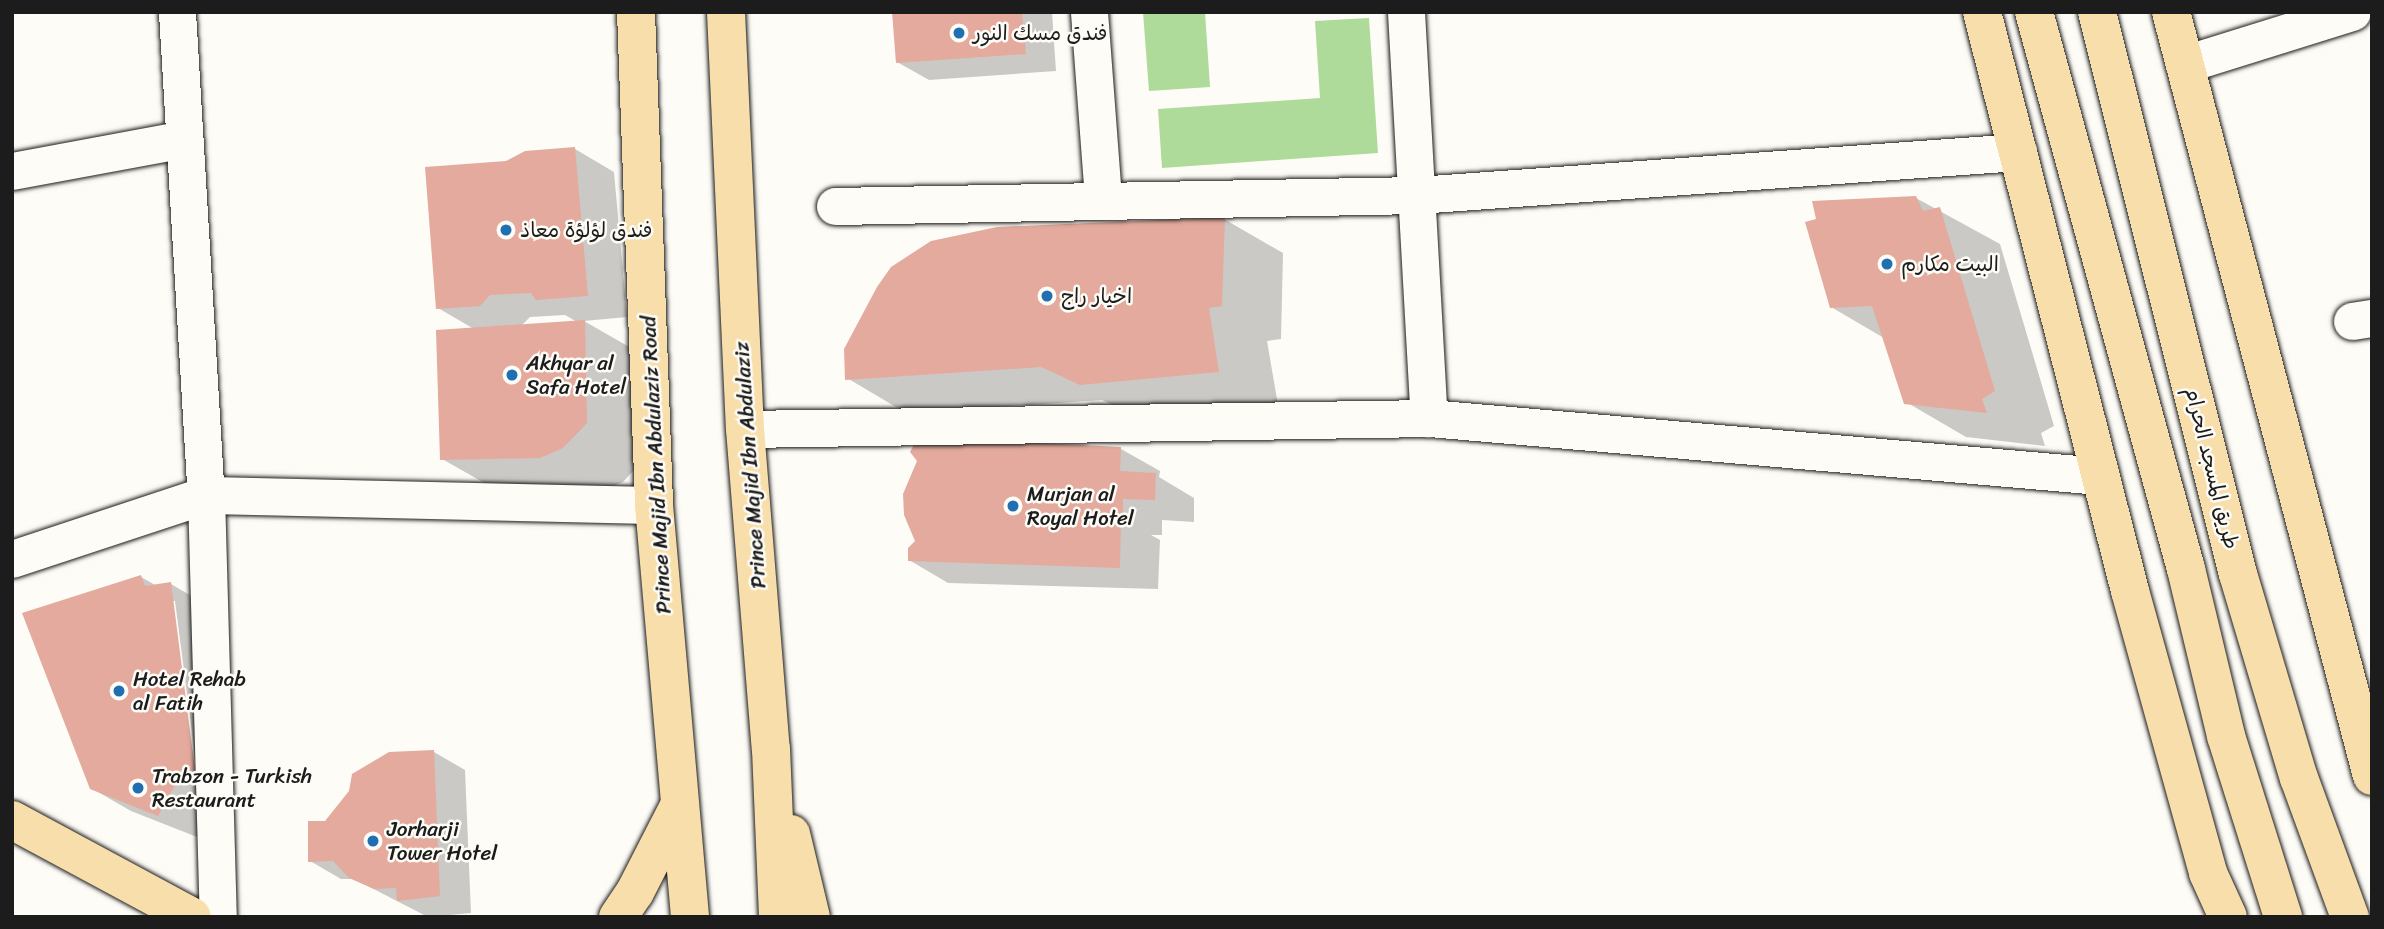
<!DOCTYPE html>
<meta charset="utf-8">
<style>
body{margin:0}
#map{position:relative;width:2384px;height:929px;overflow:hidden;background:#fdfcf7;font-family:Sriracha,"Playpen Sans Arabic",sans-serif}
div>[style]{position:absolute}
.green>*{inset:0;background:#aedb9a}
.shadow>*{inset:0;background:#0003}
.building>*{inset:0;background:#e3aa9d}
.roads{filter:drop-shadow(0 0 2px #1c1c1c) drop-shadow(0 0 2px #1c1c1c)}
.street>*{height:37px;margin:-18.5px;padding:0 18.5px;transform-origin:18.5px;border-radius:18.5px;background:#fdfcf7}
.primary>*{height:38px;margin:-19px;padding:0 19px;transform-origin:19px;border-radius:19px;background:#f8deab}
.dots>*{width:19px;height:19px;translate:-50% -50%;box-sizing:border-box;border:4px solid #fdfcf7;border-radius:50%}
span{translate:-50% -50%;white-space:nowrap;text-align:center;line-height:1.15;-webkit-text-stroke:5px #fdfcf7;paint-order:stroke}
.poi-label{font-size:21px;color:#1c1c1c}
.left{translate:0 -50%;text-align:left}
.street-label{font-size:21px;color:#1c1c1c}
.frame{position:absolute;inset:0;border:14px solid #1c1c1c;pointer-events:none}
</style>
<div id="map">
<div class="green">
<div style="clip-path:polygon(1143px 12px,1205px 12px,1210px 87px,1149px 91px)"></div>
<div style="clip-path:polygon(1369px 18px,1378px 153px,1162px 168px,1158px 109px,1320px 98px,1315px 21px)"></div>
</div>
<div class="shadow">
<div style="clip-path:polygon(894px 12px,1052px 12px,1056px 71px,929px 80px,897px 62px)"></div>
<div style="clip-path:polygon(evenodd,575px 149px,614px 172px,627px 317px,584px 321px,645px 356px,646px 457px,623px 482px,601px 491px,502px 493px,442px 459px,474px 329px,438px 308px,506px 163px,575px 149px,565px 315px,577px 322px,521px 326px,530px 317px,565px 315px)"></div>
<div style="clip-path:polygon(1916px 198px,2000px 244px,2054px 426px,2041px 433px,2045px 446px,1966px 437px,1906px 402px,1884px 338px,1831px 307px)"></div>
<div style="clip-path:polygon(1224px 219px,1283px 253px,1281px 339px,1267px 341px,1278px 405px,1140px 418px,1102px 400px,906px 413px,847px 378px)"></div>
<div style="clip-path:polygon(1121px 449px,1160px 471px,1159px 477px,1194px 498px,1194px 522px,1162px 520px,1162px 535px,1151px 535px,1160px 540px,1158px 589px,948px 583px,909px 560px)"></div>
<div style="clip-path:polygon(evenodd,141px 577px,157px 586px,171px 584px,210px 607px,234px 792px,221px 796px,197px 837px,131px 811px,91px 788px,141px 577px,172px 601px,175px 601px,198px 779px,195px 779px,172px 601px)"></div>
<div style="clip-path:polygon(434px 752px,465px 770px,471px 913px,428px 917px,354px 879px,341px 879px,310px 861px,326px 823px)"></div>
</div>
<div class="building">
<div style="clip-path:polygon(892px 12px,1022px 12px,1026px 54px,896px 63px)"></div>
<div style="clip-path:polygon(575px 147px,588px 296px,536px 300px,531px 293px,490px 295px,480px 306px,436px 309px,425px 167px,506px 161px,525px 151px)"></div>
<div style="clip-path:polygon(1916px 196px,1923px 211px,1940px 207px,1995px 391px,1982px 399px,1987px 413px,1904px 404px,1872px 306px,1830px 308px,1805px 222px,1816px 219px,1812px 201px)"></div>
<div style="clip-path:polygon(1225px 217px,1222px 306px,1209px 308px,1219px 372px,1080px 385px,1041px 367px,845px 380px,844px 349px,877px 287px,891px 267px,931px 241px,997px 227px)"></div>
<div style="clip-path:polygon(585px 320px,587px 423px,563px 448px,540px 458px,440px 460px,436px 330px)"></div>
<div style="clip-path:polygon(918px 437px,1121px 447px,1120px 471px,1156px 473px,1155px 500px,1123px 499px,1123px 514px,1097px 513px,1121px 516px,1120px 568px,908px 561px,908px 548px,915px 541px,904px 515px,903px 494px,917px 461px,910px 452px)"></div>
<div style="clip-path:polygon(141px 575px,145px 586px,171px 582px,195px 770px,181px 774px,158px 816px,90px 789px,22px 613px)"></div>
<div style="clip-path:polygon(434px 750px,440px 896px,397px 901px,396px 888px,374px 889px,349px 878px,333px 861px,308px 862px,308px 821px,325px 821px,349px 791px,352px 774px,389px 752px)"></div>
</div>
<div class="roads">
<div class="street">
<div style="left:177px;top:12px;width:484px;rotate:86.6deg"></div>
<div style="left:206px;top:495px;width:422px;rotate:88.4deg"></div>
<div style="left:1089px;top:12px;width:188px;rotate:85.7deg"></div>
<div style="left:1406px;top:12px;width:407px;rotate:86.8deg"></div>
<div style="left:2185px;top:64px;width:175px;rotate:-17.3deg"></div>
<div style="left:12px;top:171px;width:175px;rotate:-10.5deg"></div>
<div style="left:835px;top:206px;width:582px;rotate:-1.08deg"></div>
<div style="left:1417px;top:195px;width:603px;rotate:-4.09deg"></div>
<div style="left:2352px;top:321px;width:20px;rotate:-9deg"></div>
<div style="left:745px;top:429px;width:684px;rotate:-0.92deg"></div>
<div style="left:1429px;top:418px;width:674px;rotate:4.94deg"></div>
<div style="left:12px;top:559px;width:204px;rotate:-18.3deg"></div>
<div style="left:206px;top:495px;width:448px;rotate:1.3deg"></div>
</div>
<div class="primary">
<div style="left:636px;top:12px;width:493px;rotate:87.9deg"></div>
<div style="left:654px;top:505px;width:414px;rotate:85deg"></div>
<div style="left:726px;top:12px;width:417px;rotate:87.4deg"></div>
<div style="left:745px;top:429px;width:321px;rotate:85.4deg"></div>
<div style="left:771px;top:749px;width:168px;rotate:87.6deg"></div>
<div style="left:1982px;top:12px;width:598px;rotate:75.66deg"></div>
<div style="left:2130px;top:591px;width:293px;rotate:74.5deg"></div>
<div style="left:2208px;top:873px;width:48px;rotate:65.6deg"></div>
<div style="left:2034px;top:12px;width:577px;rotate:74.74deg"></div>
<div style="left:2186px;top:569px;width:172px;rotate:76.5deg"></div>
<div style="left:2226px;top:736px;width:190px;rotate:72.5deg"></div>
<div style="left:2097px;top:12px;width:579px;rotate:75.92deg"></div>
<div style="left:2238px;top:574px;width:213px;rotate:73.4deg"></div>
<div style="left:2299px;top:778px;width:148px;rotate:69.9deg"></div>
<div style="left:2171px;top:12px;width:790px;rotate:75.26deg"></div>
<div style="left:12px;top:820px;width:204px;rotate:28.3deg"></div>
<div style="left:791px;top:834px;width:85px;rotate:76.5deg"></div>
<div style="left:618px;top:917px;width:30px;rotate:-56deg"></div>
<div style="left:635px;top:892px;width:97px;rotate:-62.9deg"></div>
</div>
</div>
<div class="dots">
<div style="left:959px;top:33px;background:#1f6fb2"></div>
<div style="left:506px;top:230px;background:#1f6fb2"></div>
<div style="left:1887px;top:264px;background:#1f6fb2"></div>
<div style="left:1047px;top:296px;background:#1f6fb2"></div>
<div style="left:512px;top:375px;background:#1f6fb2"></div>
<div style="left:1013px;top:506px;background:#1f6fb2"></div>
<div style="left:119px;top:691px;background:#1f6fb2"></div>
<div style="left:138px;top:788px;background:#1f6fb2"></div>
<div style="left:373px;top:841px;background:#1f6fb2"></div>
</div>
<div class="poi-label">
<span class="left" style="left:973px;top:33px">فندق مسك النور</span>
<span class="left" style="left:520px;top:230px">فندق لؤلؤة معاذ</span>
<span class="left" style="left:1901px;top:264px">البيت مكارم</span>
<span class="left" style="left:1061px;top:296px">اخيار راج</span>
<span class="left" style="left:526px;top:375px">Akhyar al<br>Safa Hotel</span>
<span class="left" style="left:1027px;top:506px">Murjan al<br>Royal Hotel</span>
<span class="left" style="left:133px;top:691px">Hotel Rehab<br>al Fatih</span>
<span class="left" style="left:152px;top:788px">Trabzon - Turkish<br>Restaurant</span>
<span class="left" style="left:387px;top:841px">Jorharji<br>Tower Hotel</span>
</div>
<div class="street-label">
<span style="left:656px;top:465px;rotate:-93deg">Prince Majid Ibn Abdulaziz Road</span>
<span style="left:750px;top:465px;rotate:-94deg">Prince Majid Ibn Abdulaziz</span>
<span style="left:2212px;top:468px;rotate:76deg">طريق المسجد الحرام</span>
</div>
<div class="frame"></div>
</div>
